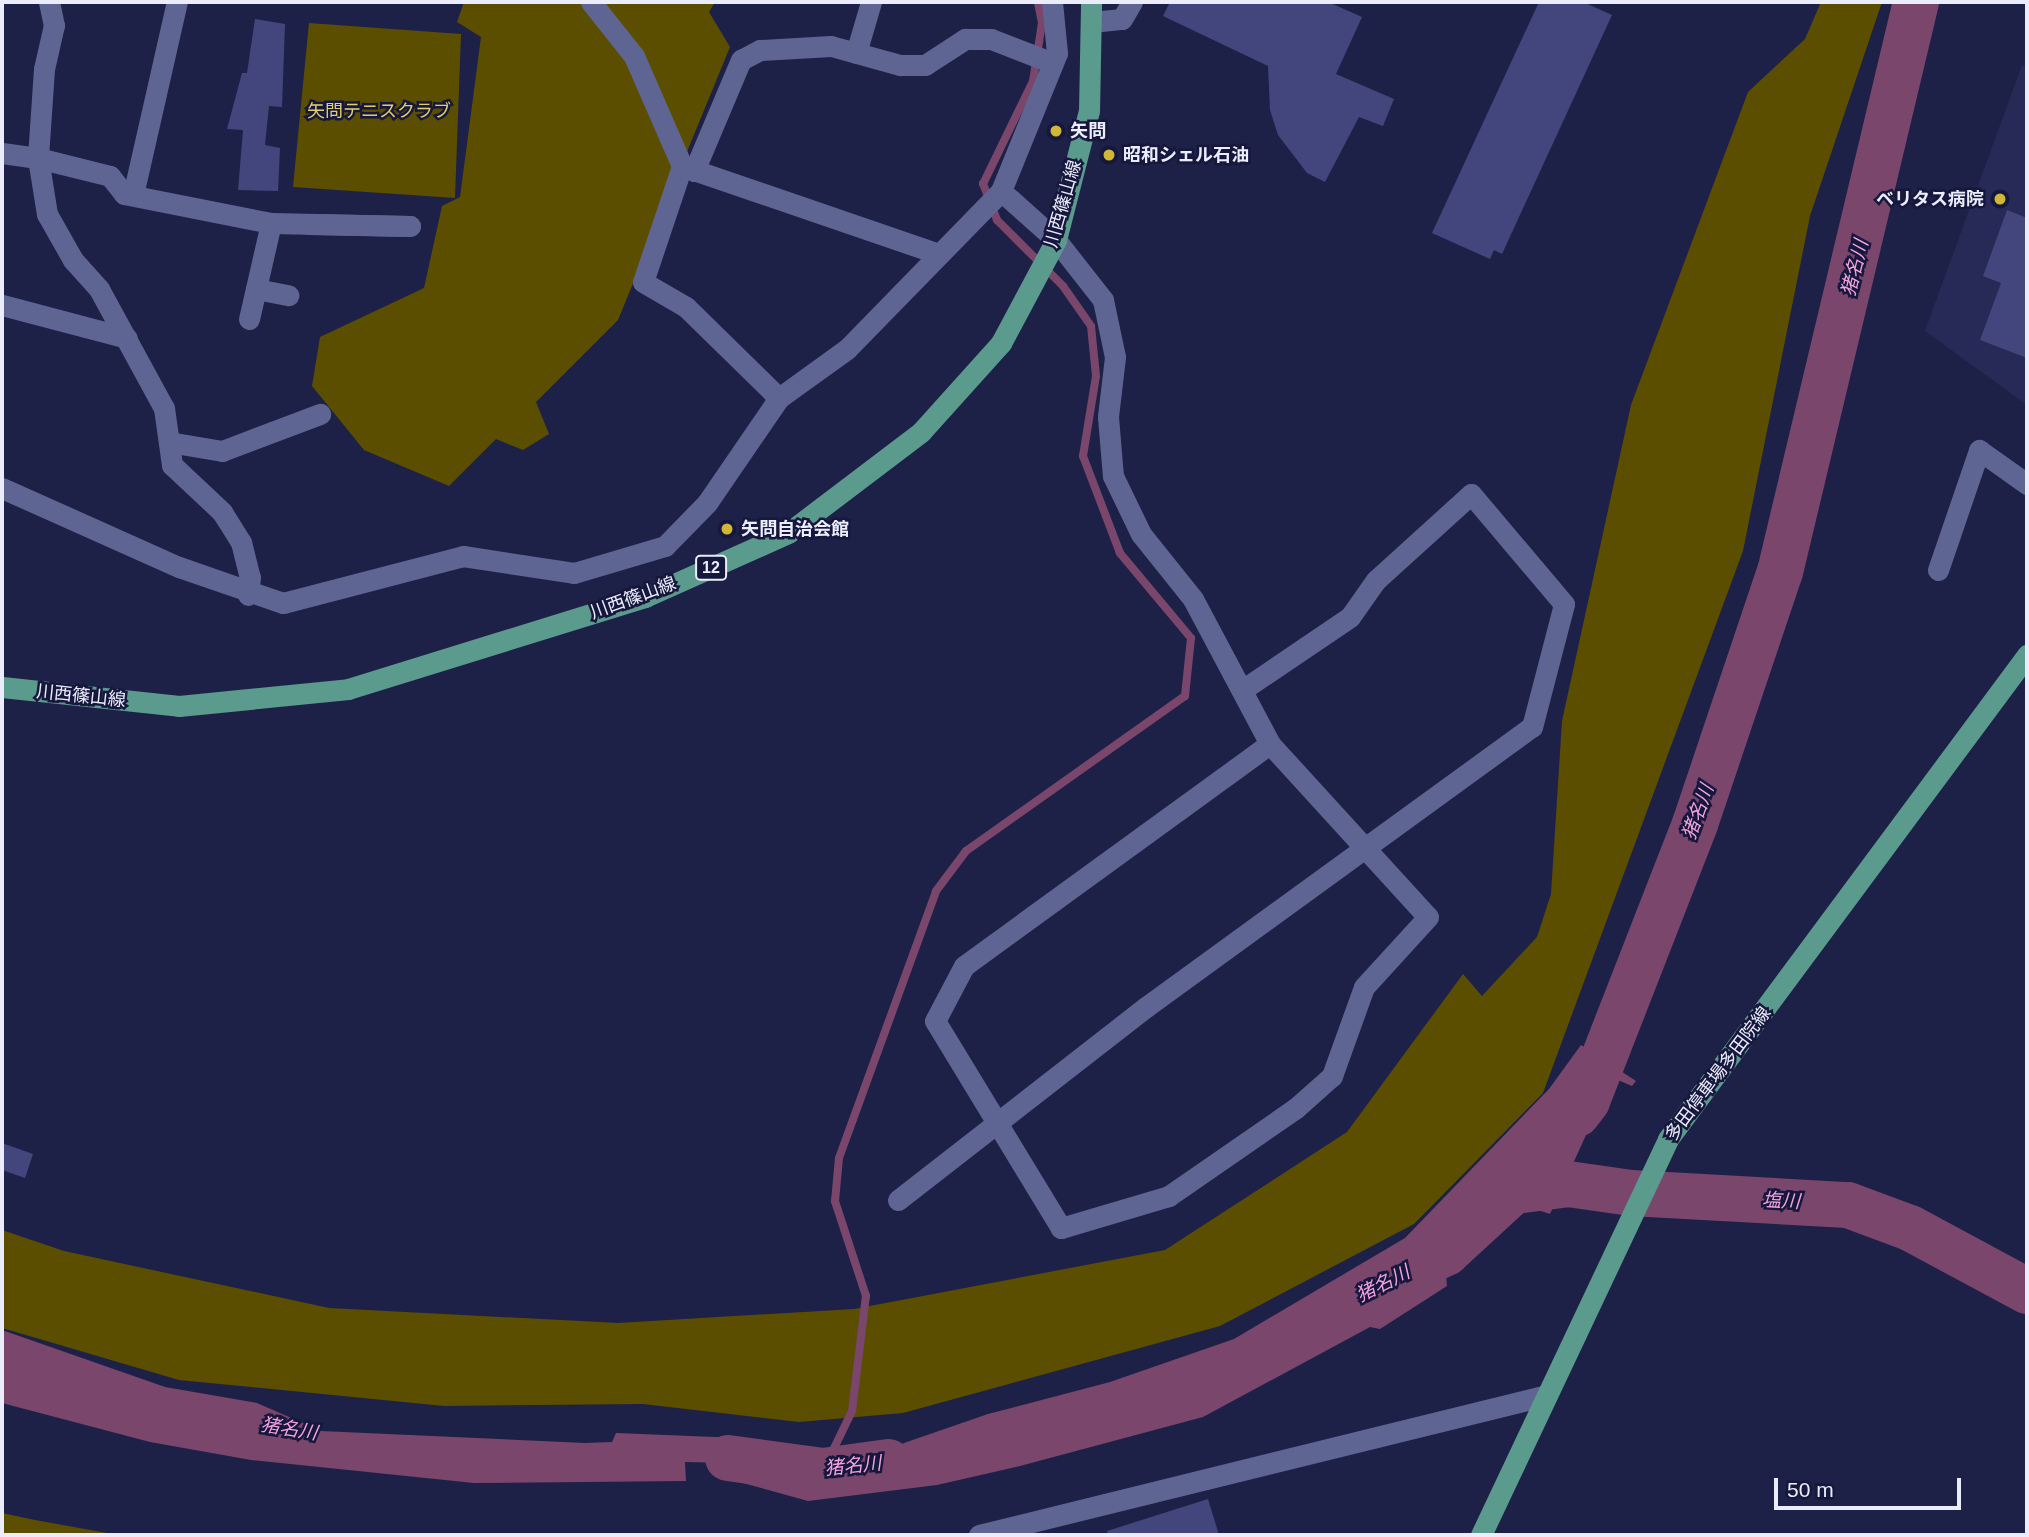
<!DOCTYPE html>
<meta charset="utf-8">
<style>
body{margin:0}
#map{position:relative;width:2029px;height:1537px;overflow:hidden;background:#1e2147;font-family:Arial,"Noto Sans JP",sans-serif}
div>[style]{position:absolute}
.built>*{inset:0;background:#272a57}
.green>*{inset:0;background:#5b4e01}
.water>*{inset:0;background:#7a466c}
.stream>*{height:8px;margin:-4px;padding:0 4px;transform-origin:4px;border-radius:4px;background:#7a466c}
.river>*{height:46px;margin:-23px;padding:0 23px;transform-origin:23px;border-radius:23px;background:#7a466c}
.building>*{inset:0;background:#42467c}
.minor>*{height:21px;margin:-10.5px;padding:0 10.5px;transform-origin:10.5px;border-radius:10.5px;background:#5f6592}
.major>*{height:21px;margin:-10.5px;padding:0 10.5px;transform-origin:10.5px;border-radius:10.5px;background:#5b9b8d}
.dots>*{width:19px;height:19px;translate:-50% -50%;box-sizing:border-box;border:4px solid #16173c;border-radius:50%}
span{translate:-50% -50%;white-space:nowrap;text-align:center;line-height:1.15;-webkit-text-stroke:5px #16173c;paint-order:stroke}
.shield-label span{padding:2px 5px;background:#16173c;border:2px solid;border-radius:5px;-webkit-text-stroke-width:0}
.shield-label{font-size:16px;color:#ebedfd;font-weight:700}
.park-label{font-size:18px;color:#e1cd6d}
.poi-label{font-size:18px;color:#ebedfd;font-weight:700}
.left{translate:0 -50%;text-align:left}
.right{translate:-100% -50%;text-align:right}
.street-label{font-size:18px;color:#ebedfd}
.water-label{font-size:19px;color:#f4a3dd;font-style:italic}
.frame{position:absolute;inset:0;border:4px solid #ebedfd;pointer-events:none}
.scale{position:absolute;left:1774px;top:1478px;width:187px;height:32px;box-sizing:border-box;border:4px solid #ebedfd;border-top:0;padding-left:9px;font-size:21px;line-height:24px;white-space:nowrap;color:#ebedfd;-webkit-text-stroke:5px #16173c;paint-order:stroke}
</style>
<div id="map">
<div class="built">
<div style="clip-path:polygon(2022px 65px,2027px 67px,2027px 405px,1925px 331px)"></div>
</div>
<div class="green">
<div style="clip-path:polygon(464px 2px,715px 2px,709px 12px,730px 47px,618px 320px,536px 402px,549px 434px,523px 450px,496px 439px,449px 486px,364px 450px,312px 386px,320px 337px,424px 288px,442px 206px,460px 197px,481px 37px,457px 22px)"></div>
<div style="clip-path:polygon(1821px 2px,1882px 2px,1810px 216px,1743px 551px,1543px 1093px,1414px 1224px,1220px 1326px,903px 1413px,799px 1422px,643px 1404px,444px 1406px,179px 1380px,2px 1328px,2px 1230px,64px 1251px,329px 1308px,618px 1323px,854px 1309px,1165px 1250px,1347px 1132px,1463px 974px,1482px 996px,1537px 937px,1551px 894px,1562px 721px,1631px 405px,1748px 92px,1805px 39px)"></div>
<div style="clip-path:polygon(309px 23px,461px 34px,455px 198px,293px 187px)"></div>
<div style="clip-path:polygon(2px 1513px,35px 1520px,118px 1535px,2px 1535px)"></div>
</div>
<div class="water">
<div style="clip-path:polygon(1581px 1045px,1636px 1081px,1632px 1086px,1618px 1080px,1603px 1113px,1597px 1111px,1550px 1214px,1529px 1207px,1499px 1214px,1477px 1229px,1468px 1222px,1457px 1235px,1459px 1247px,1448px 1260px,1453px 1272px,1446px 1275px,1447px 1286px,1380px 1329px,1370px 1327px,1203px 1417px,1020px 1466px,937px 1485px,808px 1501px,732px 1480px,732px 1463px,685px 1462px,686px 1481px,474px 1483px,251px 1460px,150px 1442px,2px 1403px,2px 1330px,165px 1387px,257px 1403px,321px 1431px,585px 1443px,612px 1442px,616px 1433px,740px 1438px,803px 1477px,886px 1455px,904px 1443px,988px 1414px,1110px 1382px,1234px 1339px,1405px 1238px,1549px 1089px)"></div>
</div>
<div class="stream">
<div style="left:823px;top:1471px;width:67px;rotate:-64.2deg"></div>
<div style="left:852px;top:1411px;width:116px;rotate:-83.1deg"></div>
<div style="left:866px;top:1296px;width:100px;rotate:-108.1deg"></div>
<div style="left:835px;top:1201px;width:43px;rotate:-84.7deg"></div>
<div style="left:839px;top:1158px;width:284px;rotate:-70deg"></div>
<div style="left:936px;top:891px;width:50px;rotate:-53.1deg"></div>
<div style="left:966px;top:851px;width:268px;rotate:-35.3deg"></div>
<div style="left:1185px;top:696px;width:58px;rotate:-84.1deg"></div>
<div style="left:1191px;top:638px;width:111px;rotate:-129.9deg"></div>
<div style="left:1120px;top:553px;width:104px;rotate:-110.9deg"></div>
<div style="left:1083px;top:456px;width:81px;rotate:-80.8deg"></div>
<div style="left:1096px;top:376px;width:50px;rotate:-95.7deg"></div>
<div style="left:1091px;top:326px;width:49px;rotate:-125deg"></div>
<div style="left:1063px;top:286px;width:93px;rotate:-135deg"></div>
<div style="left:997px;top:220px;width:39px;rotate:-111deg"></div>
<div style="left:983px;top:184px;width:114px;rotate:-64.1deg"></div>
<div style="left:1033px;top:81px;width:59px;rotate:-81.2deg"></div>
<div style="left:1042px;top:23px;width:21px;rotate:-101deg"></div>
</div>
<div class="river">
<div style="left:1577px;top:1114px;width:16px;rotate:-52deg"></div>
<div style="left:1587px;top:1101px;width:297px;rotate:-68.7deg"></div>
<div style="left:1695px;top:824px;width:266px;rotate:-71.4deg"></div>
<div style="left:1780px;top:572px;width:586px;rotate:-76.58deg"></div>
<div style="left:1515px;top:1191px;width:53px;rotate:-7.5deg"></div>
<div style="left:1568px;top:1184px;width:64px;rotate:8.1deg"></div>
<div style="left:1631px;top:1193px;width:217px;rotate:3.2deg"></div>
<div style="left:1848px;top:1205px;width:66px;rotate:20.4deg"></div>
<div style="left:1910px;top:1228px;width:133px;rotate:28.3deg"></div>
<div style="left:1404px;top:1273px;width:47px;rotate:-25.5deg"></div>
<div style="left:1446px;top:1253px;width:102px;rotate:-42.6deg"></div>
<div style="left:728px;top:1458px;width:96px;rotate:7.8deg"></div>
<div style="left:823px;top:1471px;width:66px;rotate:-7.9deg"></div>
</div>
<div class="building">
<div style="clip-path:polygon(1170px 2px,1328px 2px,1362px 17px,1336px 74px,1394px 99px,1383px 126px,1359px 117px,1325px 182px,1307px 173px,1278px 135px,1270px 110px,1268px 66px,1163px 16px)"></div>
<div style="clip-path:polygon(1539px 2px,1583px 2px,1612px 15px,1502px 254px,1494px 250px,1490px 259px,1432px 233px)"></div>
<div style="clip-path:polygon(255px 19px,285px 24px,282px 107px,269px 106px,265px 145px,280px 148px,278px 191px,238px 190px,243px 130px,227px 129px,242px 73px,247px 73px)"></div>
<div style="clip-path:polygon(2007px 210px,2027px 218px,2027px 358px,1980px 340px,2001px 283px,1983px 276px)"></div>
<div style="clip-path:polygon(2px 1143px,33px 1154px,25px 1178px,2px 1170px)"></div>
<div style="clip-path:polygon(1208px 1499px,1219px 1535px,1108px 1535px,1107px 1531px)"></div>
</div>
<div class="minor">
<div style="left:49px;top:2px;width:24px;rotate:78deg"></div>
<div style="left:54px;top:25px;width:45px;rotate:102.8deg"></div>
<div style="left:44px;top:69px;width:89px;rotate:93.9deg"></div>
<div style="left:38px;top:158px;width:74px;rotate:14deg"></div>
<div style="left:110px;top:176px;width:23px;rotate:52deg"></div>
<div style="left:124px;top:194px;width:150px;rotate:11.2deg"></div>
<div style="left:271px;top:223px;width:139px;rotate:1.2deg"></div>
<div style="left:410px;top:226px;width:102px;rotate:-178.9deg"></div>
<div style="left:591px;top:2px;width:69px;rotate:51.5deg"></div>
<div style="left:634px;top:56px;width:120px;rotate:66.4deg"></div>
<div style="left:682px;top:166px;width:122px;rotate:108.6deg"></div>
<div style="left:643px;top:282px;width:50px;rotate:30.2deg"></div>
<div style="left:686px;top:307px;width:130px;rotate:44.4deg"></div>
<div style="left:1092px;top:22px;width:30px;rotate:-6deg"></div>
<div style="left:1122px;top:19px;width:20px;rotate:-60deg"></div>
<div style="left:856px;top:53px;width:53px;rotate:-73.6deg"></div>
<div style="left:2px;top:153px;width:36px;rotate:8deg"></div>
<div style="left:38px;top:158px;width:57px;rotate:80.9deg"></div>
<div style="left:47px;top:214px;width:53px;rotate:60.5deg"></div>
<div style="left:73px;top:260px;width:39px;rotate:48deg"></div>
<div style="left:99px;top:289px;width:136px;rotate:61.4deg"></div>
<div style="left:164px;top:408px;width:58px;rotate:82deg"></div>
<div style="left:172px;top:465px;width:69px;rotate:43.2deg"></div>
<div style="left:222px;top:512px;width:36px;rotate:58deg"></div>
<div style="left:241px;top:542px;width:36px;rotate:76deg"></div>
<div style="left:250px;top:577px;width:18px;rotate:96deg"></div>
<div style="left:682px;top:166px;width:272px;rotate:18.9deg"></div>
<div style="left:694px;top:171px;width:121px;rotate:-67.1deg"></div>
<div style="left:741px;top:60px;width:21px;rotate:-28deg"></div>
<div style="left:760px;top:50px;width:71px;rotate:-3.2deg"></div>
<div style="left:831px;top:46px;width:72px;rotate:15.4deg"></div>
<div style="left:900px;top:65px;width:25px"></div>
<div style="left:925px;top:65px;width:48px;rotate:-33deg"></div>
<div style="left:965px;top:39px;width:26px"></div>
<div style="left:991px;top:39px;width:66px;rotate:21.2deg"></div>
<div style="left:1001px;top:191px;width:74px;rotate:41.7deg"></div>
<div style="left:1056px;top:240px;width:76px;rotate:51.9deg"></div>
<div style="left:1103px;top:300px;width:58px;rotate:78.1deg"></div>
<div style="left:1115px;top:357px;width:60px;rotate:96.7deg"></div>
<div style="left:1108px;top:417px;width:59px;rotate:85.2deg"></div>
<div style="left:1113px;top:476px;width:64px;rotate:64.2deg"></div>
<div style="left:1141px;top:534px;width:83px;rotate:51.3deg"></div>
<div style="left:1193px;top:599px;width:164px;rotate:62deg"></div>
<div style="left:1270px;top:744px;width:234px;rotate:47.6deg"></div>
<div style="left:1428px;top:917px;width:95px;rotate:132.4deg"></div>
<div style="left:1364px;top:987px;width:95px;rotate:109.8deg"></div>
<div style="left:1332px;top:1076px;width:48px;rotate:138.4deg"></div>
<div style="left:1296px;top:1108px;width:155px;rotate:145.3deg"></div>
<div style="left:1169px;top:1196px;width:113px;rotate:163.5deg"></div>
<div style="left:1061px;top:1228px;width:242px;rotate:-121.3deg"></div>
<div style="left:935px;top:1021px;width:62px;rotate:-62.2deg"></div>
<div style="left:964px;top:966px;width:378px;rotate:-36deg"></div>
<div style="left:133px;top:195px;width:198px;rotate:-77.2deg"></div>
<div style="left:256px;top:289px;width:33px;rotate:11deg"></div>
<div style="left:2px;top:305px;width:129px;rotate:14.8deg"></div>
<div style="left:249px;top:319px;width:98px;rotate:-77.1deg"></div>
<div style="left:169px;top:442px;width:54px;rotate:9.6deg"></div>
<div style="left:222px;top:451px;width:105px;rotate:-20.7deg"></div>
<div style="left:2px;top:488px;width:194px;rotate:24.1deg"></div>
<div style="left:179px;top:567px;width:110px;rotate:19.1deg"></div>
<div style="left:283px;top:603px;width:186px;rotate:-14.6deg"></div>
<div style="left:463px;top:556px;width:112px;rotate:8.7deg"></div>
<div style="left:574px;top:573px;width:95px;rotate:-16.5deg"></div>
<div style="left:665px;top:546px;width:60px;rotate:-45.7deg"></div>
<div style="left:707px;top:503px;width:127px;rotate:-55.6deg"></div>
<div style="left:779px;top:398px;width:84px;rotate:-35.8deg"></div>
<div style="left:847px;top:349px;width:221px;rotate:-45.7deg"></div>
<div style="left:1001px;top:191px;width:149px;rotate:-67.9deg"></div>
<div style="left:1057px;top:53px;width:51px;rotate:-95.6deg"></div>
<div style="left:1938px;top:570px;width:127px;rotate:-71.1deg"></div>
<div style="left:1979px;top:450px;width:59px;rotate:35.3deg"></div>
<div style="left:898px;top:1200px;width:314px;rotate:-37.9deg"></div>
<div style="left:1146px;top:1007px;width:477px;rotate:-36deg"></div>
<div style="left:1532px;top:727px;width:127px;rotate:-75.4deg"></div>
<div style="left:1564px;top:604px;width:144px;rotate:-130.2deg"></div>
<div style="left:1471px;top:494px;width:128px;rotate:137.8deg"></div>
<div style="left:1376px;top:580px;width:45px;rotate:125.1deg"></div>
<div style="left:1350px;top:617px;width:130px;rotate:145.9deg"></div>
<div style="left:979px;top:1535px;width:581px;rotate:-13.84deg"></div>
</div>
<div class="major">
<div style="left:2px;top:687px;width:178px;rotate:6.1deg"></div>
<div style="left:179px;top:706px;width:170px;rotate:-5.7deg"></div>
<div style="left:348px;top:689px;width:311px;rotate:-17.2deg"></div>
<div style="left:645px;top:597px;width:157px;rotate:-24.1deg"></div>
<div style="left:788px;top:533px;width:167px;rotate:-37.2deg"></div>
<div style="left:921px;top:432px;width:120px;rotate:-48deg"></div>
<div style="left:1001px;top:343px;width:117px;rotate:-61.9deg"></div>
<div style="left:1056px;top:240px;width:133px;rotate:-75.7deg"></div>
<div style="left:1089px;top:111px;width:109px;rotate:-88.9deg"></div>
<div style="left:1481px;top:1535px;width:438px;rotate:-64.7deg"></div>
<div style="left:1668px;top:1139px;width:603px;rotate:-53.43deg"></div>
</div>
<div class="dots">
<div style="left:1056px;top:131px;background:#d0b736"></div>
<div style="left:1109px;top:155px;background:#d0b736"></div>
<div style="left:2000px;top:199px;background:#d0b736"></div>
<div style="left:727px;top:529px;background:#d0b736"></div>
</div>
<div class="shield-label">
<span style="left:711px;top:568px">12</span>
</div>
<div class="park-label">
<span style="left:379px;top:111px">矢問テニスクラブ</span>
</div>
<div class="poi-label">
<span class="left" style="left:1070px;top:131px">矢問</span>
<span class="left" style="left:1123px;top:155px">昭和シェル石油</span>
<span class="right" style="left:1984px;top:199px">ベリタス病院</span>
<span class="left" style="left:741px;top:529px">矢問自治会館</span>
</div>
<div class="street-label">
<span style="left:1063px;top:204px;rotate:-74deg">川西篠山線</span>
<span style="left:633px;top:598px;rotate:-20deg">川西篠山線</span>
<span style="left:81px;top:696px;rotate:6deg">川西篠山線</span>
<span style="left:1718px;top:1074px;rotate:-53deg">多田停車場多田院線</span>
</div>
<div class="water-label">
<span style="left:1855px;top:268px;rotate:-76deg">猪名川</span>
<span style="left:1698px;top:812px;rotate:-70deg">猪名川</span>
<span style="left:1781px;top:1201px;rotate:3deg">塩川</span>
<span style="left:1383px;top:1284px;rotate:-27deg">猪名川</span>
<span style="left:289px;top:1429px;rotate:9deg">猪名川</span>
<span style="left:853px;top:1466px;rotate:-6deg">猪名川</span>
</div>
<div class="frame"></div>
<div class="scale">50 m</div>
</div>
